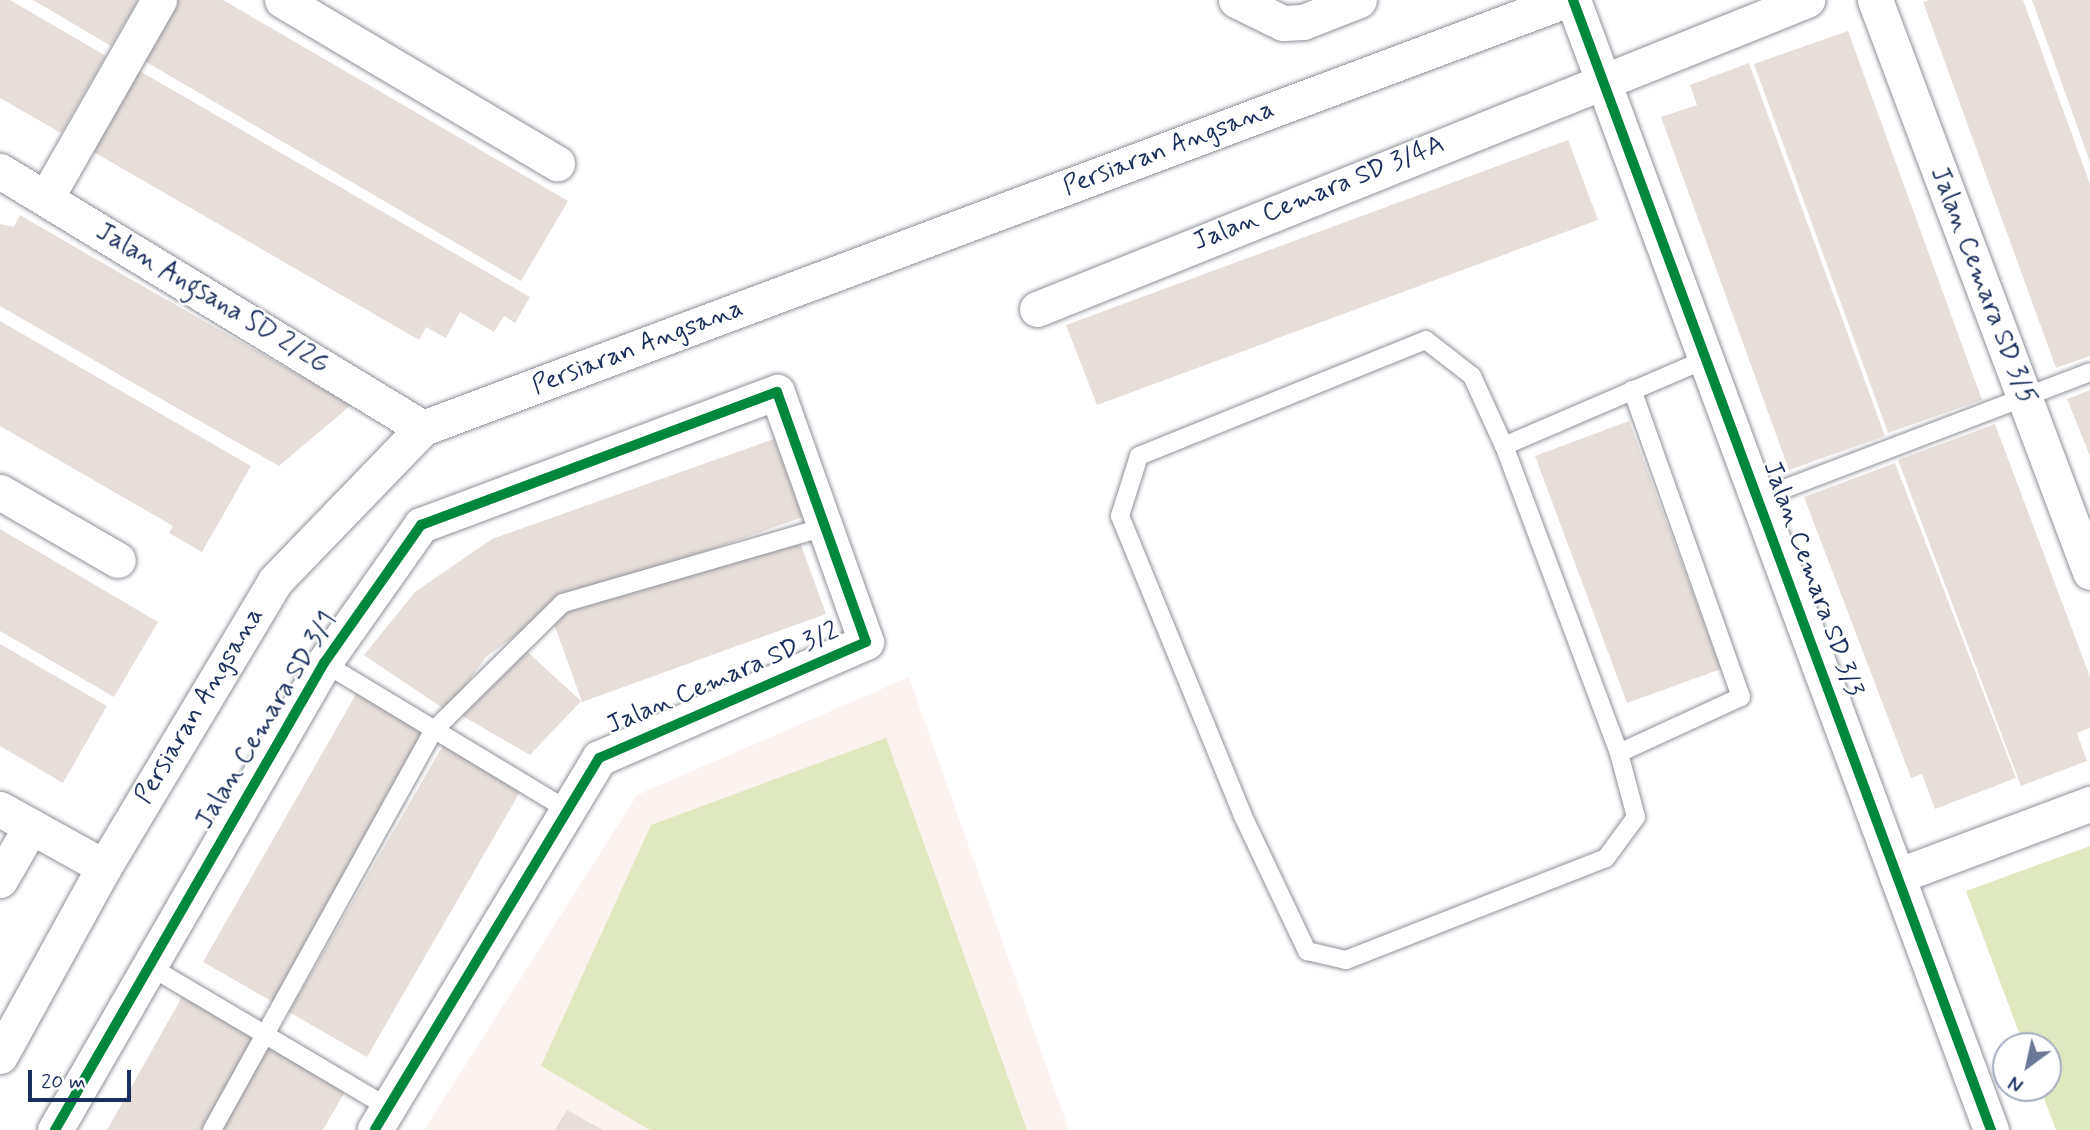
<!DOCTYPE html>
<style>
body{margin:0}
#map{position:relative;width:2090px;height:1130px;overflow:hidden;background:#fff;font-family:Mynerve,sans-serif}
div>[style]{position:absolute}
.built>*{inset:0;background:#fcf3f0}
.green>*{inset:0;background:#e0e8bf}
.building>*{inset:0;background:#e8ded9}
.roads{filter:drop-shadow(0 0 2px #8e929a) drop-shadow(0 0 2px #8e929a)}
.lane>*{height:18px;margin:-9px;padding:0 9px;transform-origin:9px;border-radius:9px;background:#fff}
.street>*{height:35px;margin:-17.5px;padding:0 17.5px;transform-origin:17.5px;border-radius:17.5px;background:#fff}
.cycleway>*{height:10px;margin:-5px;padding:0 5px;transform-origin:5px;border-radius:5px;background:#00873e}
span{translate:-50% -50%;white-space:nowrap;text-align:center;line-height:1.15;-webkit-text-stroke:5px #fff;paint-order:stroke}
.street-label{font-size:26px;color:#1b2f5e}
.north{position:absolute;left:1992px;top:1032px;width:70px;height:70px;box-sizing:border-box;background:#fff;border:2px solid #a4acbf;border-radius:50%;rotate:213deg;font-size:19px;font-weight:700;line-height:28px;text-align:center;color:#1b2f5e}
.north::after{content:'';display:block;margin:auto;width:24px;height:32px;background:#6b7896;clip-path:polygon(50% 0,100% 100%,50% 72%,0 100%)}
.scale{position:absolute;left:28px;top:1070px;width:103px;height:32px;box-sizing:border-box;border:4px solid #1b2f5e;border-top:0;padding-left:9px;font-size:21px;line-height:24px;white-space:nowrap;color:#1b2f5e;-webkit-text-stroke:5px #fff;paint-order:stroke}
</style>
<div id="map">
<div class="built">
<div style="clip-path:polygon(909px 677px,1069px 1130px,424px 1130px,637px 795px)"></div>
</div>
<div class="green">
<div style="clip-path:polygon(886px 738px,1027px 1130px,650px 1130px,541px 1066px,651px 825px)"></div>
<div style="clip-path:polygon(2090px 846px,2090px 1130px,2056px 1130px,2040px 1088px,2048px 1088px,2048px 1046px,2024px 1046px,1966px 891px)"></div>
</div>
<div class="building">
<div style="clip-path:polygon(0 0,10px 0,106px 56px,61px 133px,0 98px)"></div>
<div style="clip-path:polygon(33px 0,138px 0,111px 46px)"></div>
<div style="clip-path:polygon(169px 0,223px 0,568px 201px,521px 281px,136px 56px)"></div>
<div style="clip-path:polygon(1929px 0,2023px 0,2090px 184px,2090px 356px,2056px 368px,1923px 2px)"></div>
<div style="clip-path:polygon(2032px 0,2090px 0,2090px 162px)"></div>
<div style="clip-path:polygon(1848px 31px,1982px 400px,1888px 433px,1754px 64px)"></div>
<div style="clip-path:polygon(1749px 63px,1885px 436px,1789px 470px,1661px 117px,1697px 105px,1690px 85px)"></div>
<div style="clip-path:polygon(131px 66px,530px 297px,515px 323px,504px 316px,494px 332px,460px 312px,446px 338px,426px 327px,419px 340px,85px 147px)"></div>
<div style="clip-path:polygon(1568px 140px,1598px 220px,1097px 405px,1066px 325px)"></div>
<div style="clip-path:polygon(20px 215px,106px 265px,351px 405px,279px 466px,170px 404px,0 306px,0 224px,14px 227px)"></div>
<div style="clip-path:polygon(0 321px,251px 466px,202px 552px,169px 533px,173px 526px,0 426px)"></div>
<div style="clip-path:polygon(2090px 390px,2090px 456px,2067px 399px)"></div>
<div style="clip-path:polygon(1629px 421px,1721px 669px,1627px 703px,1535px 456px)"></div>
<div style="clip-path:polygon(1995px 424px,2090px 677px,2090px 728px,2077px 733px,2087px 761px,2021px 786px,1898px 460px)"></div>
<div style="clip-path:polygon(774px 439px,803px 517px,560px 603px,486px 657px,447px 711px,364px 655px,415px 592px,492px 539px)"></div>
<div style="clip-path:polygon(1895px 463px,2016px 778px,1935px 809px,1922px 774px,1911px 778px,1804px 497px)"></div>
<div style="clip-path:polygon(0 529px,158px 622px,114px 697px,0 631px)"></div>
<div style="clip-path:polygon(796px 531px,826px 614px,582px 702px,552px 618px)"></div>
<div style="clip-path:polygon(0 644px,107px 706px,63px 783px,0 746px)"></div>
<div style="clip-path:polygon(520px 645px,581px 701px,530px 755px,456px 712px)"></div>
<div style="clip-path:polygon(359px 689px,436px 734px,280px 1006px,203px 962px)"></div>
<div style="clip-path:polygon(446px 740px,524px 785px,367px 1057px,289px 1012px)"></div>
<div style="clip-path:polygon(187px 988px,263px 1031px,208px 1130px,107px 1130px)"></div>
<div style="clip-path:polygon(273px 1037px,351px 1081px,323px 1130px,221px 1130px)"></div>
<div style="clip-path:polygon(567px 1110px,603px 1130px,555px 1130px)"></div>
</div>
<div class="roads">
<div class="lane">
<div style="left:1504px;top:446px;width:77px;rotate:-114.6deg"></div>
<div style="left:1472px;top:376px;width:58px;rotate:-142deg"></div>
<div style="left:1426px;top:340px;width:310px;rotate:158deg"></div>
<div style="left:1139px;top:456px;width:63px;rotate:107.6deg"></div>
<div style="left:1120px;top:516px;width:322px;rotate:67.7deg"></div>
<div style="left:1242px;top:814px;width:152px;rotate:64.6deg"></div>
<div style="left:1307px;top:951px;width:40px;rotate:13deg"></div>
<div style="left:1346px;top:960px;width:279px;rotate:-21.4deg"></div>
<div style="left:1606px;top:858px;width:51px;rotate:-53.8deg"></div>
<div style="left:1636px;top:817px;width:66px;rotate:-104.9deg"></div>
<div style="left:1619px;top:753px;width:328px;rotate:-110.5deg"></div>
<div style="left:1504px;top:446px;width:220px;rotate:-23.3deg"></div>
<div style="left:1758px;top:499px;width:355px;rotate:-20.9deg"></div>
<div style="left:324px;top:663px;width:285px;rotate:31.1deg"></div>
<div style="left:1619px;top:753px;width:134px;rotate:-24.7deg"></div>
<div style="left:1741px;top:697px;width:326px;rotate:-109.5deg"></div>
<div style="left:149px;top:966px;width:279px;rotate:30.6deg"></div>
<div style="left:212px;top:1130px;width:457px;rotate:-61deg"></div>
<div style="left:434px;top:730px;width:181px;rotate:-44.6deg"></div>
<div style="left:563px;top:603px;width:273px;rotate:-16.2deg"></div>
</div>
<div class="street">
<div style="left:282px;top:0;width:320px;rotate:30.7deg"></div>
<div style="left:1236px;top:0;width:52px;rotate:26.1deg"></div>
<div style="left:1283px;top:23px;width:20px;rotate:-3deg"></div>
<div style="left:1303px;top:22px;width:60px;rotate:-21.4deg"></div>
<div style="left:1573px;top:0;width:1205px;rotate:69.7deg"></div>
<div style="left:1875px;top:0;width:611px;rotate:69.4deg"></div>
<div style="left:0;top:171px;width:495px;rotate:31.3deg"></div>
<div style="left:46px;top:198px;width:228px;rotate:-60.3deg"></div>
<div style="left:1037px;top:309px;width:830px;rotate:-21.87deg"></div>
<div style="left:0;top:492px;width:136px;rotate:30deg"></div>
<div style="left:0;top:809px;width:119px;rotate:29.1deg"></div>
<div style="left:1897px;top:876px;width:206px;rotate:-20.5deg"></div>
<div style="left:0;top:880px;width:62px;rotate:-60.1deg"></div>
<div style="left:0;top:1056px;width:216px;rotate:-61.2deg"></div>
<div style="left:104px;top:867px;width:333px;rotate:-59.1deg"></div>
<div style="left:275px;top:581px;width:213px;rotate:-46deg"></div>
<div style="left:423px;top:428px;width:1221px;rotate:-20.53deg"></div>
<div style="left:55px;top:1130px;width:539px;rotate:-60.06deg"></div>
<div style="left:324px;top:663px;width:169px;rotate:-54.9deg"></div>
<div style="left:421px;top:525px;width:380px;rotate:-20.5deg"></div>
<div style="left:777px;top:392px;width:265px;rotate:70.4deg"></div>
<div style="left:866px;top:642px;width:291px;rotate:156.5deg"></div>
<div style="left:599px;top:758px;width:434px;rotate:121.1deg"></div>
</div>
</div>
<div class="cycleway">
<div style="left:1573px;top:0;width:1205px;rotate:69.7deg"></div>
<div style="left:55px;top:1130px;width:539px;rotate:-60.06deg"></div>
<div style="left:324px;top:663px;width:169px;rotate:-54.9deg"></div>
<div style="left:421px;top:525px;width:380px;rotate:-20.5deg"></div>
<div style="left:777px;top:392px;width:265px;rotate:70.4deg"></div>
<div style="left:866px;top:642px;width:291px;rotate:156.5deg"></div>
<div style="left:599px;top:758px;width:434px;rotate:121.1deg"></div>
</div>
<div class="street-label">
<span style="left:1169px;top:149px;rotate:-21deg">Persiaran Angsana</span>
<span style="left:1319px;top:194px;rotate:-22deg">Jalan Cemara SD 3/4A</span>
<span style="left:1982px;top:286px;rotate:69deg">Jalan Cemara SD 3/5</span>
<span style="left:212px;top:299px;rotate:31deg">Jalan Angsana SD 2/2G</span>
<span style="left:638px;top:348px;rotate:-21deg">Persiaran Angsana</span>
<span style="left:1812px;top:579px;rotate:70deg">Jalan Cemara SD 3/3</span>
<span style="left:723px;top:679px;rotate:-23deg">Jalan Cemara SD 3/2</span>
<span style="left:200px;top:706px;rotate:-59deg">Persiaran Angsana</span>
<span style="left:267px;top:721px;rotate:-59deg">Jalan Cemara SD 3/1</span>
</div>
<div class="north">N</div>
<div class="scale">20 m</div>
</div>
